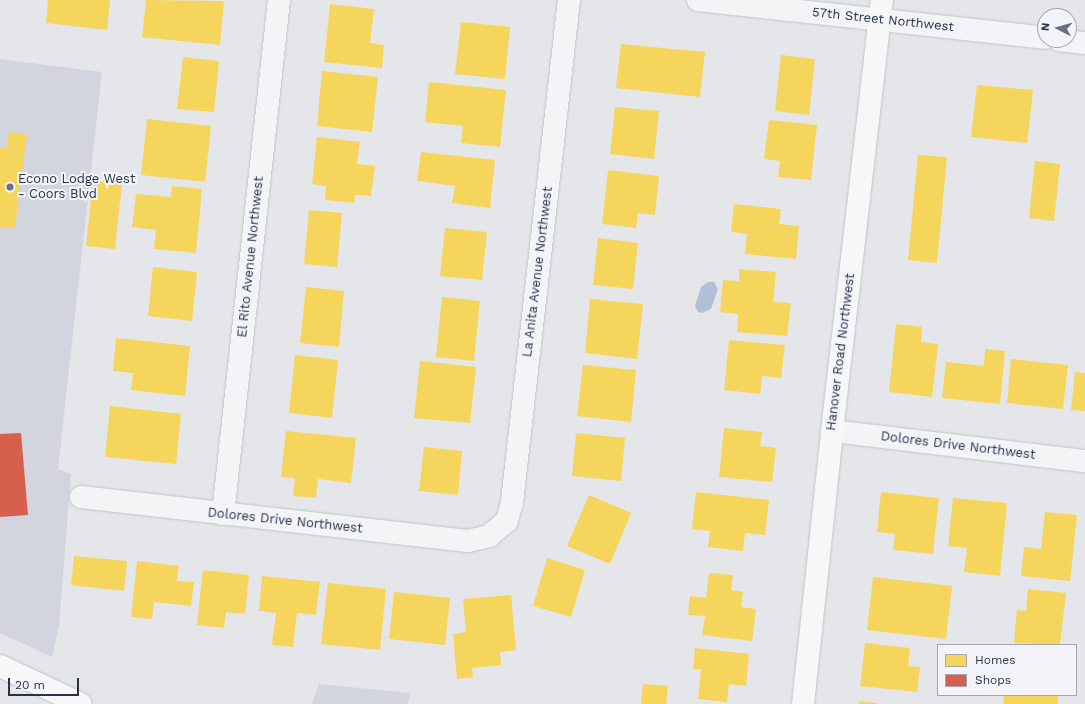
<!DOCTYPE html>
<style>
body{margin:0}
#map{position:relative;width:1085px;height:704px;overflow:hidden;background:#e4e6ea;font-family:"Work Sans",sans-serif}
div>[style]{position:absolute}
.built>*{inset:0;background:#d2d5dd}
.water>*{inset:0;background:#b1c0d6}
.homes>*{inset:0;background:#f6d55c}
.shops>*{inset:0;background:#d6604d}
.roads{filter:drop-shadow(0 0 1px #c2c4c8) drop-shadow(0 0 1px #c2c4c8)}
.street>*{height:22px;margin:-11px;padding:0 11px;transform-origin:11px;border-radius:11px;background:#f3f4f6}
.secondary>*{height:22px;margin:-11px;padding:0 11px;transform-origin:11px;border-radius:11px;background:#f7f7f8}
.primary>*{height:22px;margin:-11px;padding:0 11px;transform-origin:11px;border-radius:11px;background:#f7f7f8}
.dots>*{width:11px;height:11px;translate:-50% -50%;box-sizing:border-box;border:2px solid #f2f4f9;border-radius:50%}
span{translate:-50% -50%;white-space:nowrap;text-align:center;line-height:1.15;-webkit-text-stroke:4px #f2f4f9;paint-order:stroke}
.street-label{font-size:13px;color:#293145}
.poi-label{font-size:13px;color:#293145}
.left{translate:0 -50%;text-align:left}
.legend{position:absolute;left:937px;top:644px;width:140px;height:52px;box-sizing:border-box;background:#f2f4f9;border:1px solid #a2a6b1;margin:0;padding:5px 7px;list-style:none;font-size:12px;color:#293145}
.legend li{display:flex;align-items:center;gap:8px;height:20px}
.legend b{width:20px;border:1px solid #a2a6b1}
.north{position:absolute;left:1037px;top:8px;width:40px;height:40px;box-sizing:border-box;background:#f2f4f9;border:1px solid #a2a6b1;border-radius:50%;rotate:276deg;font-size:11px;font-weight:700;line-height:16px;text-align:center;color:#293145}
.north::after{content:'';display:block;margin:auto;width:14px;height:18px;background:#6a707f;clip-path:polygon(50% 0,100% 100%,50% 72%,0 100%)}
.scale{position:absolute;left:8px;top:678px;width:71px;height:18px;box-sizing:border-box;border:2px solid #293145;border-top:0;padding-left:5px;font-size:12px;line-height:14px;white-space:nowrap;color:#293145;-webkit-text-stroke:3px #f2f4f9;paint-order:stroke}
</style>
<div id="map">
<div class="built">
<div style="clip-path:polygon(0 59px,102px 72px,58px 469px,71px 474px,59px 626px,52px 657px,0 633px)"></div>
<div style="clip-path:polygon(319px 684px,410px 693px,408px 704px,312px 704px)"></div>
</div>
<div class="water">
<div style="clip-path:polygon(708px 282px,714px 282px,718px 289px,711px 309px,702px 313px,698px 312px,695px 306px,701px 287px)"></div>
</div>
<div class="homes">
<div style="clip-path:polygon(48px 0,110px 0,107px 30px,46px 23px)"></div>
<div style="clip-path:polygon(146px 0,224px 1px,220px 45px,142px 37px)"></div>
<div style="clip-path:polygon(330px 4px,374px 9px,370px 43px,384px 45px,382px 68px,324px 62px)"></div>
<div style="clip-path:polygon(461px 22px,510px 27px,505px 79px,455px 74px)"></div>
<div style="clip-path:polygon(621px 44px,705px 52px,700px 97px,616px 88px)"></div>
<div style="clip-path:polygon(781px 55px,815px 59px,809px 115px,775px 111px)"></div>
<div style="clip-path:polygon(183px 57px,219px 61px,214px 112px,177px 109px)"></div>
<div style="clip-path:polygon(322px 71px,378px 77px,372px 132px,317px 126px)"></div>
<div style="clip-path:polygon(429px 82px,506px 90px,500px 147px,461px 143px,463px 126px,425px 122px)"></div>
<div style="clip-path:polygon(977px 85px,1033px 90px,1027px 143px,971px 137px)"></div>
<div style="clip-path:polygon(615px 107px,659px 111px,654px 159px,610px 154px)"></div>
<div style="clip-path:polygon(147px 119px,211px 126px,205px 182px,141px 175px)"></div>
<div style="clip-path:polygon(769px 120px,817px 125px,811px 180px,778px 177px,780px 161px,764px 159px)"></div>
<div style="clip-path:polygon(9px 132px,27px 134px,15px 228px,0 227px,0 147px,7px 147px)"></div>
<div style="clip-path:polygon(317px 137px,360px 142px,357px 164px,375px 166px,371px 196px,355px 195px,354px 203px,325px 200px,326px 186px,312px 184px)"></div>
<div style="clip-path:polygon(421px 152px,495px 160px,490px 208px,452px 203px,455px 186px,417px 181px)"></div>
<div style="clip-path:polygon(918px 155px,947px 157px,937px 263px,908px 260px)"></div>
<div style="clip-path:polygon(1035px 161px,1060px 164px,1054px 221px,1029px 218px)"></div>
<div style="clip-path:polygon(608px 170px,659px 176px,655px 215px,638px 213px,636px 228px,602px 224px)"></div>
<div style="clip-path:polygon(93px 180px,122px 183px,115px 249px,86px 246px)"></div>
<div style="clip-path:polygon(172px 186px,202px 189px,196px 253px,154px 249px,156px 230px,132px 227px,136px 194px,171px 197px)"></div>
<div style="clip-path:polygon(734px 204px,781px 209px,779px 224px,799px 226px,796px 259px,745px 254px,747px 234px,731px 232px)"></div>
<div style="clip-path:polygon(309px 210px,342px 213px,337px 267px,304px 264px)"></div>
<div style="clip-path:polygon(445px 228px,487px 232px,482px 280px,440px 276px)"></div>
<div style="clip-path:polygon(598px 238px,638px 243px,633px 289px,593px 285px)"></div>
<div style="clip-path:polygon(153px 267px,197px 272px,192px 321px,148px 316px)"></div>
<div style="clip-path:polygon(739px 269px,776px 272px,773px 302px,791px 303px,787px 336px,737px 332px,738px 314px,720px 312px,723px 280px,739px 281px)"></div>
<div style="clip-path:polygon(306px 287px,344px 291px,339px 347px,300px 343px)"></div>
<div style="clip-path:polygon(442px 297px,480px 301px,474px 361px,436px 357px)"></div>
<div style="clip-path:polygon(590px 299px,643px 304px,637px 359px,585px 353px)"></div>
<div style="clip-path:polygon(896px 324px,922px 327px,921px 342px,938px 344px,932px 397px,889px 392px)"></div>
<div style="clip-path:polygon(116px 338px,190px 346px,185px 396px,131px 390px,133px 373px,113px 371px)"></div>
<div style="clip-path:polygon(729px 340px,785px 345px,781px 378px,762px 376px,760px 394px,724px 390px)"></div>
<div style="clip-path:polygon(985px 349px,1005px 351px,1000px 404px,942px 398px,946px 362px,984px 366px)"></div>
<div style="clip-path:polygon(295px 355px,338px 360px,332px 418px,289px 413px)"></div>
<div style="clip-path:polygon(1011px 359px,1068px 365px,1063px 409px,1007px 403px)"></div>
<div style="clip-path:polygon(420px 361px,476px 367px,470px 423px,414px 418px)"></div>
<div style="clip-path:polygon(583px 365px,636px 370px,631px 422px,577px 416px)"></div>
<div style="clip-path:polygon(1075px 372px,1085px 373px,1085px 411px,1071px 410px)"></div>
<div style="clip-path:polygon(110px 406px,181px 414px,176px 464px,105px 457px)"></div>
<div style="clip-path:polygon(724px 428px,762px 432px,760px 446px,776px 448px,772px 482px,719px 477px)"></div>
<div style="clip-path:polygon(286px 431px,356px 438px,351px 483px,318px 479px,316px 498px,293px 496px,295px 478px,281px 477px)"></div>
<div style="clip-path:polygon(576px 433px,625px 438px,621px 481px,572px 476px)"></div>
<div style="clip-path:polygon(424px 447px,462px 451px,458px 495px,419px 491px)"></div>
<div style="clip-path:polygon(696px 492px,769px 500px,765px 535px,745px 533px,743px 551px,708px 547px,710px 531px,692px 529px)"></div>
<div style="clip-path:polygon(881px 492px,939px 498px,933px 554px,893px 550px,895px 534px,877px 532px)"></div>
<div style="clip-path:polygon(589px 495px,631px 513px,610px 564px,567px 546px)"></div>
<div style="clip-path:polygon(953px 498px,1007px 503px,1000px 576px,964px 572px,967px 548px,948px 546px)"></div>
<div style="clip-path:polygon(1045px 512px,1077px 515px,1070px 581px,1021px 576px,1024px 547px,1041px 549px)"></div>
<div style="clip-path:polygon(74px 556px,127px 561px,124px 591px,71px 585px)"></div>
<div style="clip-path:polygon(547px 558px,585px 570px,571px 617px,533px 606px)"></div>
<div style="clip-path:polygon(137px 561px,179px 566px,177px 581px,194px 582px,191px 606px,154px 602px,152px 619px,131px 617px)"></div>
<div style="clip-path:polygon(203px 570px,249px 575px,245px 614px,226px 612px,224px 628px,197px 625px)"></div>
<div style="clip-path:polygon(709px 573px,733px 575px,731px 590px,743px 592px,741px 607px,756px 609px,752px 641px,702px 635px,705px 616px,688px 615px,690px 596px,706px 598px)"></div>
<div style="clip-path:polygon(262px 576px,320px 582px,316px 615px,297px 613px,293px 647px,272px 645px,276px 613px,259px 611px)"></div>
<div style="clip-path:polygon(873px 577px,952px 586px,946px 639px,867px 630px)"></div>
<div style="clip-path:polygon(328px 583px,386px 589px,380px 650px,321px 644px)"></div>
<div style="clip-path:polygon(1028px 589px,1066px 593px,1060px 645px,1014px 643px,1017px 610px,1026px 611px)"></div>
<div style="clip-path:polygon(394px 592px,450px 598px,445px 645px,389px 639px)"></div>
<div style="clip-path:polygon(511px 595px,516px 650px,500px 652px,501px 665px,472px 668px,473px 677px,457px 679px,453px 634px,466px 632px,463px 599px)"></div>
<div style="clip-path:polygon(865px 643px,910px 648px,908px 666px,920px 667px,917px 692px,860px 686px)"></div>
<div style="clip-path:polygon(695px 648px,749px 654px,746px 686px,729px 684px,727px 702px,698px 699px,701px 669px,693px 669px)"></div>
<div style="clip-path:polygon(643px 684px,668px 686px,666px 704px,641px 704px)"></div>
<div style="clip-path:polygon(1004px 695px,1058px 695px,1058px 704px,1003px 704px)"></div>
<div style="clip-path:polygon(860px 701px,877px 703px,877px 704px,859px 704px)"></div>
</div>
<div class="shops">
<div style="clip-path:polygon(21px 433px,28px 515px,0 517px,0 434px)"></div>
</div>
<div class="roads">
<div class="street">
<div style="left:698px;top:0;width:349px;rotate:6.2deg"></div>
<div style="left:1059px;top:40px;width:26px;rotate:7deg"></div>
<div style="left:832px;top:431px;width:255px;rotate:6.8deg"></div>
<div style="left:81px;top:497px;width:389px;rotate:6.5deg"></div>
<div style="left:468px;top:541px;width:22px;rotate:-13deg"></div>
<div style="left:489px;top:536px;width:23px;rotate:-40deg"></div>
<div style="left:507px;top:521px;width:20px;rotate:-75deg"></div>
<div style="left:512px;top:502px;width:505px;rotate:-83.52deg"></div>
<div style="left:223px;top:514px;width:517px;rotate:-83.78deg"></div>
</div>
<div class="secondary">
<div style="left:803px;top:704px;width:275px;rotate:-83.9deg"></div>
<div style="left:832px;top:431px;width:434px;rotate:-83.4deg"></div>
</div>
<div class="primary">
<div style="left:0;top:666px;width:89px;rotate:25.1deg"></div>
</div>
</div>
<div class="dots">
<div style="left:10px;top:187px;background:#6a707f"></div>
</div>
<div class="street-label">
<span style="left:883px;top:20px;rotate:6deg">57th Street Northwest</span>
<span style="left:251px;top:257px;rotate:-84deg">El Rito Avenue Northwest</span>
<span style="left:538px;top:272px;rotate:-83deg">La Anita Avenue Northwest</span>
<span style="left:841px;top:352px;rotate:-83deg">Hanover Road Northwest</span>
<span style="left:958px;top:446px;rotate:7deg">Dolores Drive Northwest</span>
<span style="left:285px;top:521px;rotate:6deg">Dolores Drive Northwest</span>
</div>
<div class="poi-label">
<span class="left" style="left:18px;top:187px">Econo Lodge West<br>- Coors Blvd</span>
</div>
<ul class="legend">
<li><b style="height:11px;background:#f6d55c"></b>Homes</li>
<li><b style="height:11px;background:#d6604d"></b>Shops</li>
</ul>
<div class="north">N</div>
<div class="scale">20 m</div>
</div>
